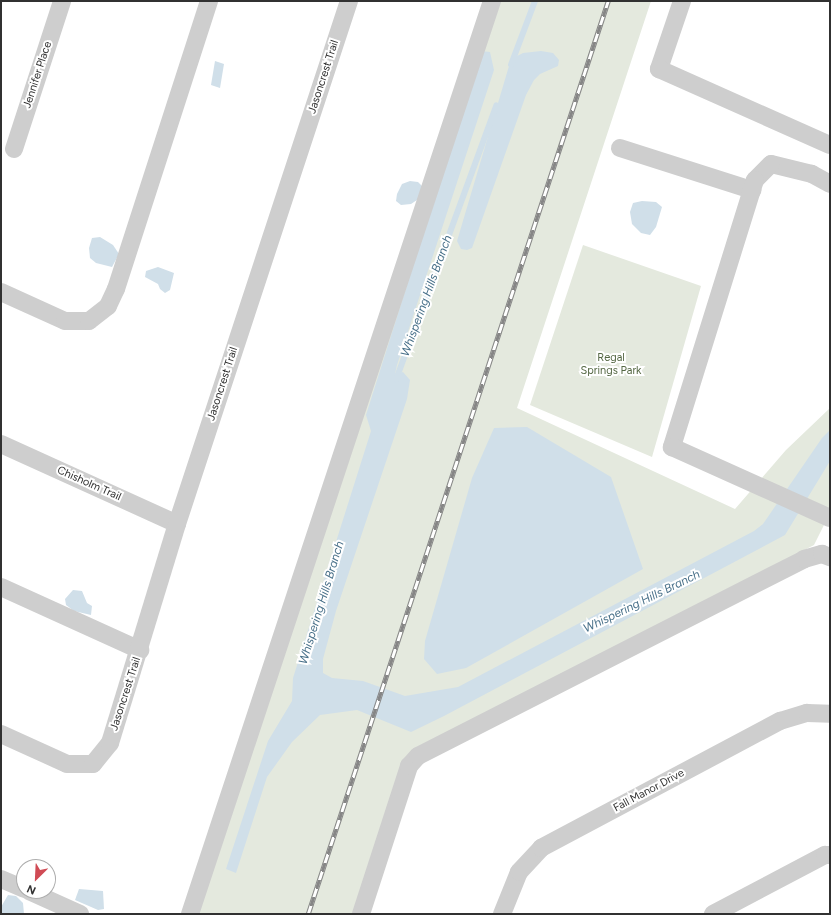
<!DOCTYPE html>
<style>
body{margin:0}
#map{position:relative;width:831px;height:915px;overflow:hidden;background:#fff;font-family:Figtree,sans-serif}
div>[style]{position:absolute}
.green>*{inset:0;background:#e4e9de}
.water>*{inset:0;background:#d0dfe9}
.stream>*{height:5.5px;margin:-2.75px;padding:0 2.75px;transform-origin:2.75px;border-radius:2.75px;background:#d0dfe9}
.minor>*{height:18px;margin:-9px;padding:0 9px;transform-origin:9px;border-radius:9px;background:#cecece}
.rail>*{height:4.5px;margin-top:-2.25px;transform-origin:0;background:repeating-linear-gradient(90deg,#fff 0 9px,#868686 0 18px);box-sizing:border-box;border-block:1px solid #868686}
span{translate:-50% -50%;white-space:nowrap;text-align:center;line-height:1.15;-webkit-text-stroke:4px #fff;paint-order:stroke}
.street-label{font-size:11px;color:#313131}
.park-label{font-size:11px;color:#546743}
.water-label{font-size:12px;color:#487089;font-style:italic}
.frame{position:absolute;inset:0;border:2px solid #313131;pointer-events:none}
.north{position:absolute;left:16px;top:859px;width:40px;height:40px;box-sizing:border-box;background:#fff;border:1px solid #adadad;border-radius:50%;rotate:204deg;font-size:11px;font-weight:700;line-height:16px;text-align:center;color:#313131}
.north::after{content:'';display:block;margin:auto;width:14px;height:18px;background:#d04b55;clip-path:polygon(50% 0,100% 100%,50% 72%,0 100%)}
</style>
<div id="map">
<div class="green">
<div style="clip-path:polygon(491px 1px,651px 1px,517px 408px,735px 509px,786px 450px,830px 408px,830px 513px,814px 545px,407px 756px,356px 914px,190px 914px)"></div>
<div style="clip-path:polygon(583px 245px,701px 286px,652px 457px,530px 405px)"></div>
</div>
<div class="water">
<div style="clip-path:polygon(481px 51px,490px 52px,494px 70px,397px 365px,395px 374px,403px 372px,410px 380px,407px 399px,336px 611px,323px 659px,323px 673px,332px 678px,363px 681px,405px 696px,458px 687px,754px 531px,763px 524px,822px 438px,830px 430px,830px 461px,785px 535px,444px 716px,411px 732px,357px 710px,320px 715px,292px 742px,267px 777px,236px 873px,226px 869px,268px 741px,292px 701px,293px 678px,371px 431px,366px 415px)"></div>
<div style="clip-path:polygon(541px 51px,553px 53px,559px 60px,558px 66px,540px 74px,534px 80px,526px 95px,472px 248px,467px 250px,461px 249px,457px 241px,509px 66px,513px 58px,523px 53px)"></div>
<div style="clip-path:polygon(215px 61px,224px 64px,220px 88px,211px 85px)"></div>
<div style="clip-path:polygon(410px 181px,418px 182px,423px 187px,420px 198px,411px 204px,401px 205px,396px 201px,397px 194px,402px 184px)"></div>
<div style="clip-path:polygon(642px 201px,656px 202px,662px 207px,656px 227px,650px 235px,641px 233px,632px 224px,630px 212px,633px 203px)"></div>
<div style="clip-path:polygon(100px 237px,113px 245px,119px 254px,112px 267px,96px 263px,90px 258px,89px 248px,92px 238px)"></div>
<div style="clip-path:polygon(158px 267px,174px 273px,170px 290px,165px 293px,160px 289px,158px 284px,145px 277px,146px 271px)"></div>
<div style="clip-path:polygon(527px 427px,611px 477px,643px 569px,466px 668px,437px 674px,424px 659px,425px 641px,472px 478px,494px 428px)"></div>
<div style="clip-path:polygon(73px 590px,82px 591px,87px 603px,92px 606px,91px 615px,74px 611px,66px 605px,65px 599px)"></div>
<div style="clip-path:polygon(79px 889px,103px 891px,104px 909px,98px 910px,75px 900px)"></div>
<div style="clip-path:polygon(8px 895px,16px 896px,23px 903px,24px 914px,1px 914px,1px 907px)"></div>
</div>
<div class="stream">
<div style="left:511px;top:65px;width:68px;rotate:-69.4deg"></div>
<div style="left:396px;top:380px;width:292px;rotate:-69.9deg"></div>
</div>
<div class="minor">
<div style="left:682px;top:1px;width:72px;rotate:108.7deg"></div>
<div style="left:659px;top:69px;width:187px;rotate:24deg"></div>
<div style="left:620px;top:148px;width:139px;rotate:17.7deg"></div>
<div style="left:14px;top:149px;width:156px;rotate:-72deg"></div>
<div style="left:830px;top:184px;width:21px;rotate:-151deg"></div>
<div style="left:812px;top:174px;width:42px;rotate:-166.3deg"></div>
<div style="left:771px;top:164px;width:23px;rotate:135deg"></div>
<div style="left:755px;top:180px;width:280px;rotate:107.3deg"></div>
<div style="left:672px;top:447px;width:173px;rotate:24.2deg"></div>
<div style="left:1px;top:292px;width:70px;rotate:24.4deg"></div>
<div style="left:65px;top:321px;width:24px"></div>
<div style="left:89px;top:321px;width:24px;rotate:-38deg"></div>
<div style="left:108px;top:306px;width:19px;rotate:-65deg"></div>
<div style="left:116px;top:289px;width:303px;rotate:-72.1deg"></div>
<div style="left:1px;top:444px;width:193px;rotate:24.4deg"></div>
<div style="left:1px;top:587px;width:153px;rotate:24.4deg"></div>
<div style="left:1px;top:734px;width:72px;rotate:24.4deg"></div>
<div style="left:67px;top:764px;width:26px"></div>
<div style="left:93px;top:764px;width:27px;rotate:-51deg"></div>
<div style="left:110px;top:743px;width:229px;rotate:-73deg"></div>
<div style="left:177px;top:524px;width:551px;rotate:-71.8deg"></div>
<div style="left:1px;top:879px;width:25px;rotate:23deg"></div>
<div style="left:29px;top:891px;width:56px;rotate:24.3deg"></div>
<div style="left:190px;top:914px;width:962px;rotate:-71.7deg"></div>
<div style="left:361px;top:914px;width:156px;rotate:-72deg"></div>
<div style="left:409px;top:766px;width:13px;rotate:-48deg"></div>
<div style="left:418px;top:756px;width:433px;rotate:-27deg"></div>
<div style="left:804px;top:559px;width:19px;rotate:-16deg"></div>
<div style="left:822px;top:554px;width:9px;rotate:21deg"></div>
<div style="left:502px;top:914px;width:45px;rotate:-68deg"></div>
<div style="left:519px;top:872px;width:33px;rotate:-47deg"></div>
<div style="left:541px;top:848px;width:271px;rotate:-28deg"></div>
<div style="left:780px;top:721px;width:28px;rotate:-17deg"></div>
<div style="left:807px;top:713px;width:23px;rotate:2deg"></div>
<div style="left:713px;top:914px;width:127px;rotate:-27.8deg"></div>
<div style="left:825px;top:855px;width:5px"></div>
</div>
<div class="rail">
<div style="left:308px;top:914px;width:961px;rotate:-71.81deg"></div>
</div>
<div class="street-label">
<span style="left:38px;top:75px;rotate:-72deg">Jennifer Place</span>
<span style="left:324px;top:77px;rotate:-72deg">Jasoncrest Trail</span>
<span style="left:223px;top:384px;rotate:-72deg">Jasoncrest Trail</span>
<span style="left:89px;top:484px;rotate:24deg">Chisholm Trail</span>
<span style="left:126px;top:694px;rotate:-72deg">Jasoncrest Trail</span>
<span style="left:649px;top:791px;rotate:-28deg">Fall Manor Drive</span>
</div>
<div class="park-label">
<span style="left:611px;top:365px">Regal<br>Springs Park</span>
</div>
<div class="water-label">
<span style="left:427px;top:296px;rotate:-70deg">Whispering Hills Branch</span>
<span style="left:642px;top:602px;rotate:-26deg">Whispering Hills Branch</span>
<span style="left:322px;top:603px;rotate:-73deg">Whispering Hills Branch</span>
</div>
<div class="frame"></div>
<div class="north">N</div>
</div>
